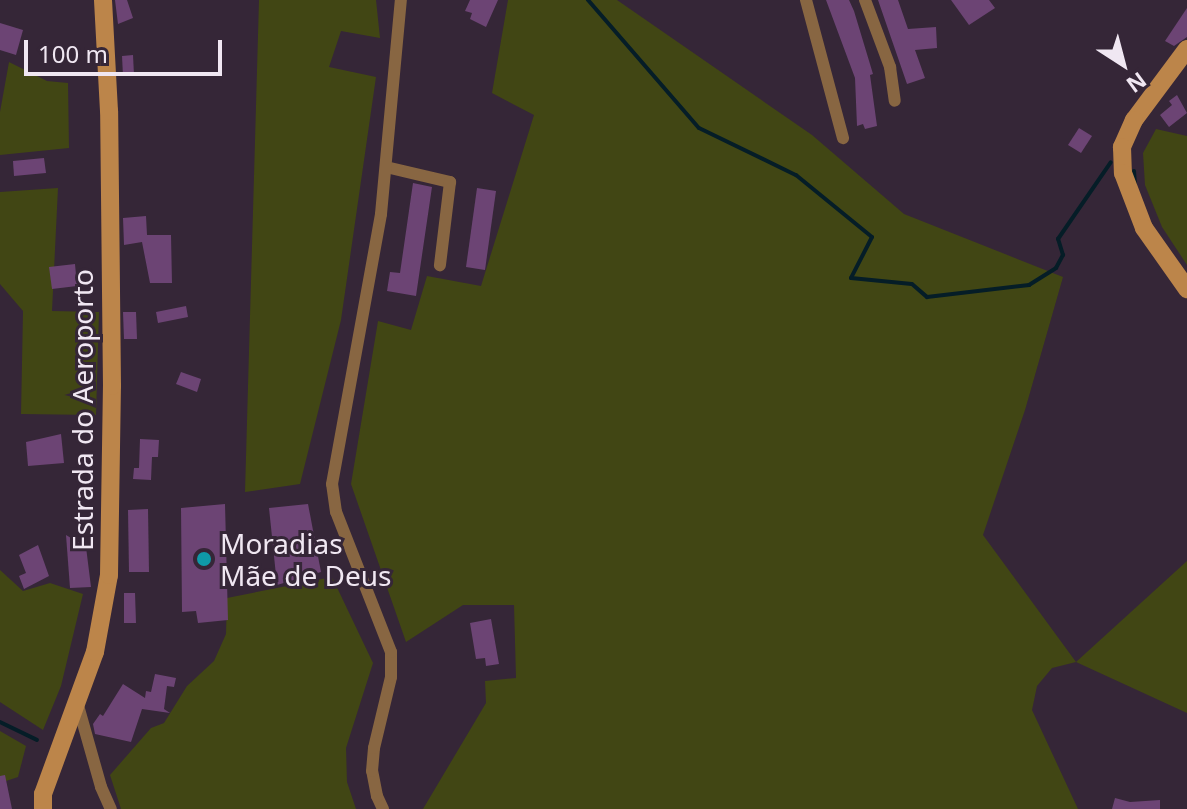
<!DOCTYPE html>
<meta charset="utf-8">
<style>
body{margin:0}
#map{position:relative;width:1187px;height:809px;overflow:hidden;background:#352637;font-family:"Noto Sans",sans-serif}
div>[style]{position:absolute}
.green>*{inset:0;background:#414614}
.stream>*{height:4px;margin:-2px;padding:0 2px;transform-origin:2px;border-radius:2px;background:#051d27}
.building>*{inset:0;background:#6c4474}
.minor>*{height:12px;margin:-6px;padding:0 6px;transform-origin:6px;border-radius:6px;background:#886642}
.secondary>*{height:18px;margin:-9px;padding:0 9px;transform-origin:9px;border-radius:9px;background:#bc854a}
.dots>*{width:22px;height:22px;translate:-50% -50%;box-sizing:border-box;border:4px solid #352637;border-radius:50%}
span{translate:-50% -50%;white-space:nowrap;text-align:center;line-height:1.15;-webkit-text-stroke:6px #352637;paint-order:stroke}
.street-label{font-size:28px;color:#f0e7f2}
.poi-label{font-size:28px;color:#f0e7f2}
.left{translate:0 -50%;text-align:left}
.north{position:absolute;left:1083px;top:24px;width:80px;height:80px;-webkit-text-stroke:6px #352637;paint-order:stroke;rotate:144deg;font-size:22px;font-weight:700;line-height:32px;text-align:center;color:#f0e7f2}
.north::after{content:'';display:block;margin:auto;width:28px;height:36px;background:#f0e7f2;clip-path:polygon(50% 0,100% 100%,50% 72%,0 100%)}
.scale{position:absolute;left:24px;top:40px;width:198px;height:36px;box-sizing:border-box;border:4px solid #f0e7f2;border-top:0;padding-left:10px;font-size:24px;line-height:28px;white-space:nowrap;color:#f0e7f2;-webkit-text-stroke:6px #352637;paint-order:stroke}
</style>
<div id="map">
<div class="green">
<div style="clip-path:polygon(259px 0,376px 0,380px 38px,341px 31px,329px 67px,376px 77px,341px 320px,300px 484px,245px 492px)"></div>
<div style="clip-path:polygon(508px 0,617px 0,812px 135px,904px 214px,1063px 277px,1025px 410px,983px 535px,1076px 662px,1187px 561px,1187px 713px,1076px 662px,1052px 668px,1037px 686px,1032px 710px,1078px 809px,423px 809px,486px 703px,485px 681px,516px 678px,514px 605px,463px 605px,406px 642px,351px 484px,378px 321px,411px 330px,427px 276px,481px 286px,534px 115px,492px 93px)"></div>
<div style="clip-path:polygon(9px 62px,47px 81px,68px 83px,69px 148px,0 155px,0 112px)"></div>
<div style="clip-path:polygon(1156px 129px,1187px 136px,1187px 265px,1162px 227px,1145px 185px,1143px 153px)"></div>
<div style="clip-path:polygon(58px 188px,52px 311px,99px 312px,96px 415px,21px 414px,23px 311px,0 284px,0 192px)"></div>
<div style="clip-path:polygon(0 570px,23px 591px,50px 583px,83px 594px,61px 686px,43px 730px,0 702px)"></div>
<div style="clip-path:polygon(332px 577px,373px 663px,346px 748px,347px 782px,356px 809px,121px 809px,110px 775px,151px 728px,164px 723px,187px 686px,214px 661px,226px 634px,227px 598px)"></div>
<div style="clip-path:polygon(0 731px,26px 746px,18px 777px,0 783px)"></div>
</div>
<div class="stream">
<div style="left:588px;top:0;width:169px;rotate:49.1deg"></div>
<div style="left:699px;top:128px;width:108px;rotate:25.9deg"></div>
<div style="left:796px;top:175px;width:98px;rotate:39.2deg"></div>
<div style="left:872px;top:237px;width:46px;rotate:117.1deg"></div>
<div style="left:851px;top:278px;width:61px;rotate:5.6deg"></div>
<div style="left:912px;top:284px;width:20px;rotate:41deg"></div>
<div style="left:927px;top:297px;width:103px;rotate:-6.7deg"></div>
<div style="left:1029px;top:285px;width:32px;rotate:-32deg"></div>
<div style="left:1056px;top:268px;width:15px;rotate:-62deg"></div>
<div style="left:1063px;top:255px;width:17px;rotate:-107deg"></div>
<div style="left:1058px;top:239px;width:93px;rotate:-55.5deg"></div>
<div style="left:1134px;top:171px;width:13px;rotate:86deg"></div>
<div style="left:0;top:722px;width:41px;rotate:25.9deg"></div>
</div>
<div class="building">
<div style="clip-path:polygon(115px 0,127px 0,133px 18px,118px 24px)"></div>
<div style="clip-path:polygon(470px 0,498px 0,486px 27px,470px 19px,472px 13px,465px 11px)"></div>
<div style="clip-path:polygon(826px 0,849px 0,854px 11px,873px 74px,870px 75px,877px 126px,865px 129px,863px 124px,857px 126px,855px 78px)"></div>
<div style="clip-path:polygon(878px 0,898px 0,908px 29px,936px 27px,937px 48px,915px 50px,925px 78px,907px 84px)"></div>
<div style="clip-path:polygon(951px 0,989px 0,995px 8px,969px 25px)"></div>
<div style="clip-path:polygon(1187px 8px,1187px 37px,1174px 46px,1165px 41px)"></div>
<div style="clip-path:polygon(0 23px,23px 30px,16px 55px,0 50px)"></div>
<div style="clip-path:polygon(133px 55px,134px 75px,123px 76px,122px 56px)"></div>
<div style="clip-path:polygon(1177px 95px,1187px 113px,1169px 127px,1160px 115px,1172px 105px,1169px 101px)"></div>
<div style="clip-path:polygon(1079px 128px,1092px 136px,1081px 153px,1068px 145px)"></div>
<div style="clip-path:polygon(44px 158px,46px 173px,14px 176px,13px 161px)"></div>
<div style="clip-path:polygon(413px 183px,432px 187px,416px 296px,387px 291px,390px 272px,400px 273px)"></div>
<div style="clip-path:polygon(477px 188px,496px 191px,485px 270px,466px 267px)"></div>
<div style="clip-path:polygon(146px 216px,147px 235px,171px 235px,172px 283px,150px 283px,142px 242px,124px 245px,123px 218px)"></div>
<div style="clip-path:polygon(75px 264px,77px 286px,52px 289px,49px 267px)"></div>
<div style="clip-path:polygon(186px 306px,188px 317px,158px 323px,156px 312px)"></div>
<div style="clip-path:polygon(123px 312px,136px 312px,137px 339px,124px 339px)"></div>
<div style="clip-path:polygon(181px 372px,201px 379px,197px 392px,176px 384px)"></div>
<div style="clip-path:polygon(61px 434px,64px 463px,28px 466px,26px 442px)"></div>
<div style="clip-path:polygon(140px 439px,159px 440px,158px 457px,152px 457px,151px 480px,133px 479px,134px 468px,139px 468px)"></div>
<div style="clip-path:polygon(225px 504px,228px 620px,198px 623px,196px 611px,182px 612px,181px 508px)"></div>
<div style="clip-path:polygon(308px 504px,321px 572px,277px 585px,269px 508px)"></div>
<div style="clip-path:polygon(148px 509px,149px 572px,129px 572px,128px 510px)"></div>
<div style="clip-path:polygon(66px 535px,86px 547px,91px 587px,70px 588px)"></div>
<div style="clip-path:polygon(38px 545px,49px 576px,24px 589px,19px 576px,26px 573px,19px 555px)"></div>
<div style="clip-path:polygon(124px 593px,135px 593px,136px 623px,124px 623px)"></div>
<div style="clip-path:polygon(491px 619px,499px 664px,486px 666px,485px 658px,476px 659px,470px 623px)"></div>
<div style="clip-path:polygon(155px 674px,176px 678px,174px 687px,167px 686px,164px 709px,170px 713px,142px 709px,131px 742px,95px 734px,93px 724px,100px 714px,103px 716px,123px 684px,145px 698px,146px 691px,151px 692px)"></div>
<div style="clip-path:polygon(5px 775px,12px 809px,0 809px,0 776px)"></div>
<div style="clip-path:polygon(1115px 798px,1130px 802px,1160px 800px,1160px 809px,1112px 809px)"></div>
</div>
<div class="minor">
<div style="left:806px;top:0;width:143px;rotate:75deg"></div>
<div style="left:865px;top:0;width:72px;rotate:69.5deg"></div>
<div style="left:890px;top:67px;width:34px;rotate:82deg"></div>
<div style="left:386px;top:167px;width:66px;rotate:13.2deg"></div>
<div style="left:450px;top:182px;width:84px;rotate:96.9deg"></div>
<div style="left:77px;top:702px;width:88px;rotate:74.2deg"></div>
<div style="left:101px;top:787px;width:24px;rotate:66deg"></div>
<div style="left:383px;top:809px;width:14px;rotate:-115deg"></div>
<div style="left:377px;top:796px;width:25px;rotate:-101deg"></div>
<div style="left:372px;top:771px;width:23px;rotate:-85deg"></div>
<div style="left:374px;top:748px;width:73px;rotate:-76.5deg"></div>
<div style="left:391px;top:677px;width:25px;rotate:-90deg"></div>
<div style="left:391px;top:652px;width:150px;rotate:-111.4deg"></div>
<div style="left:336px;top:512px;width:28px;rotate:-98deg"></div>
<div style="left:332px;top:484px;width:274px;rotate:-79.7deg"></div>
<div style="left:381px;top:214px;width:215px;rotate:-84.7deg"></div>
</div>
<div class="secondary">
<div style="left:1187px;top:49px;width:89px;rotate:126.7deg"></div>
<div style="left:1134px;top:120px;width:30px;rotate:114deg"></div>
<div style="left:1122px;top:147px;width:26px;rotate:88deg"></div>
<div style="left:1123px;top:173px;width:59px;rotate:69.1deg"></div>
<div style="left:1144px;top:228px;width:75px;rotate:54.8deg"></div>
<div style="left:43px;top:809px;width:15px;rotate:-90deg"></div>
<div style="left:43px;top:794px;width:151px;rotate:-69.9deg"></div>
<div style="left:95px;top:652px;width:78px;rotate:-79.7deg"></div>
<div style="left:109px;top:575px;width:189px;rotate:-89.1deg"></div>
<div style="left:112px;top:386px;width:275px;rotate:-90.6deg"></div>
<div style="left:109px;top:111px;width:111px;rotate:-93.1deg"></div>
</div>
<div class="dots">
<div style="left:204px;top:559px;background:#0f9aa8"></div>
</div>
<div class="street-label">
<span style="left:82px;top:410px;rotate:-90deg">Estrada do Aeroporto</span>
</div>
<div class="poi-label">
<span class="left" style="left:220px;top:559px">Moradias<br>Mãe de Deus</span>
</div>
<div class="north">N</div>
<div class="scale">100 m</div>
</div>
